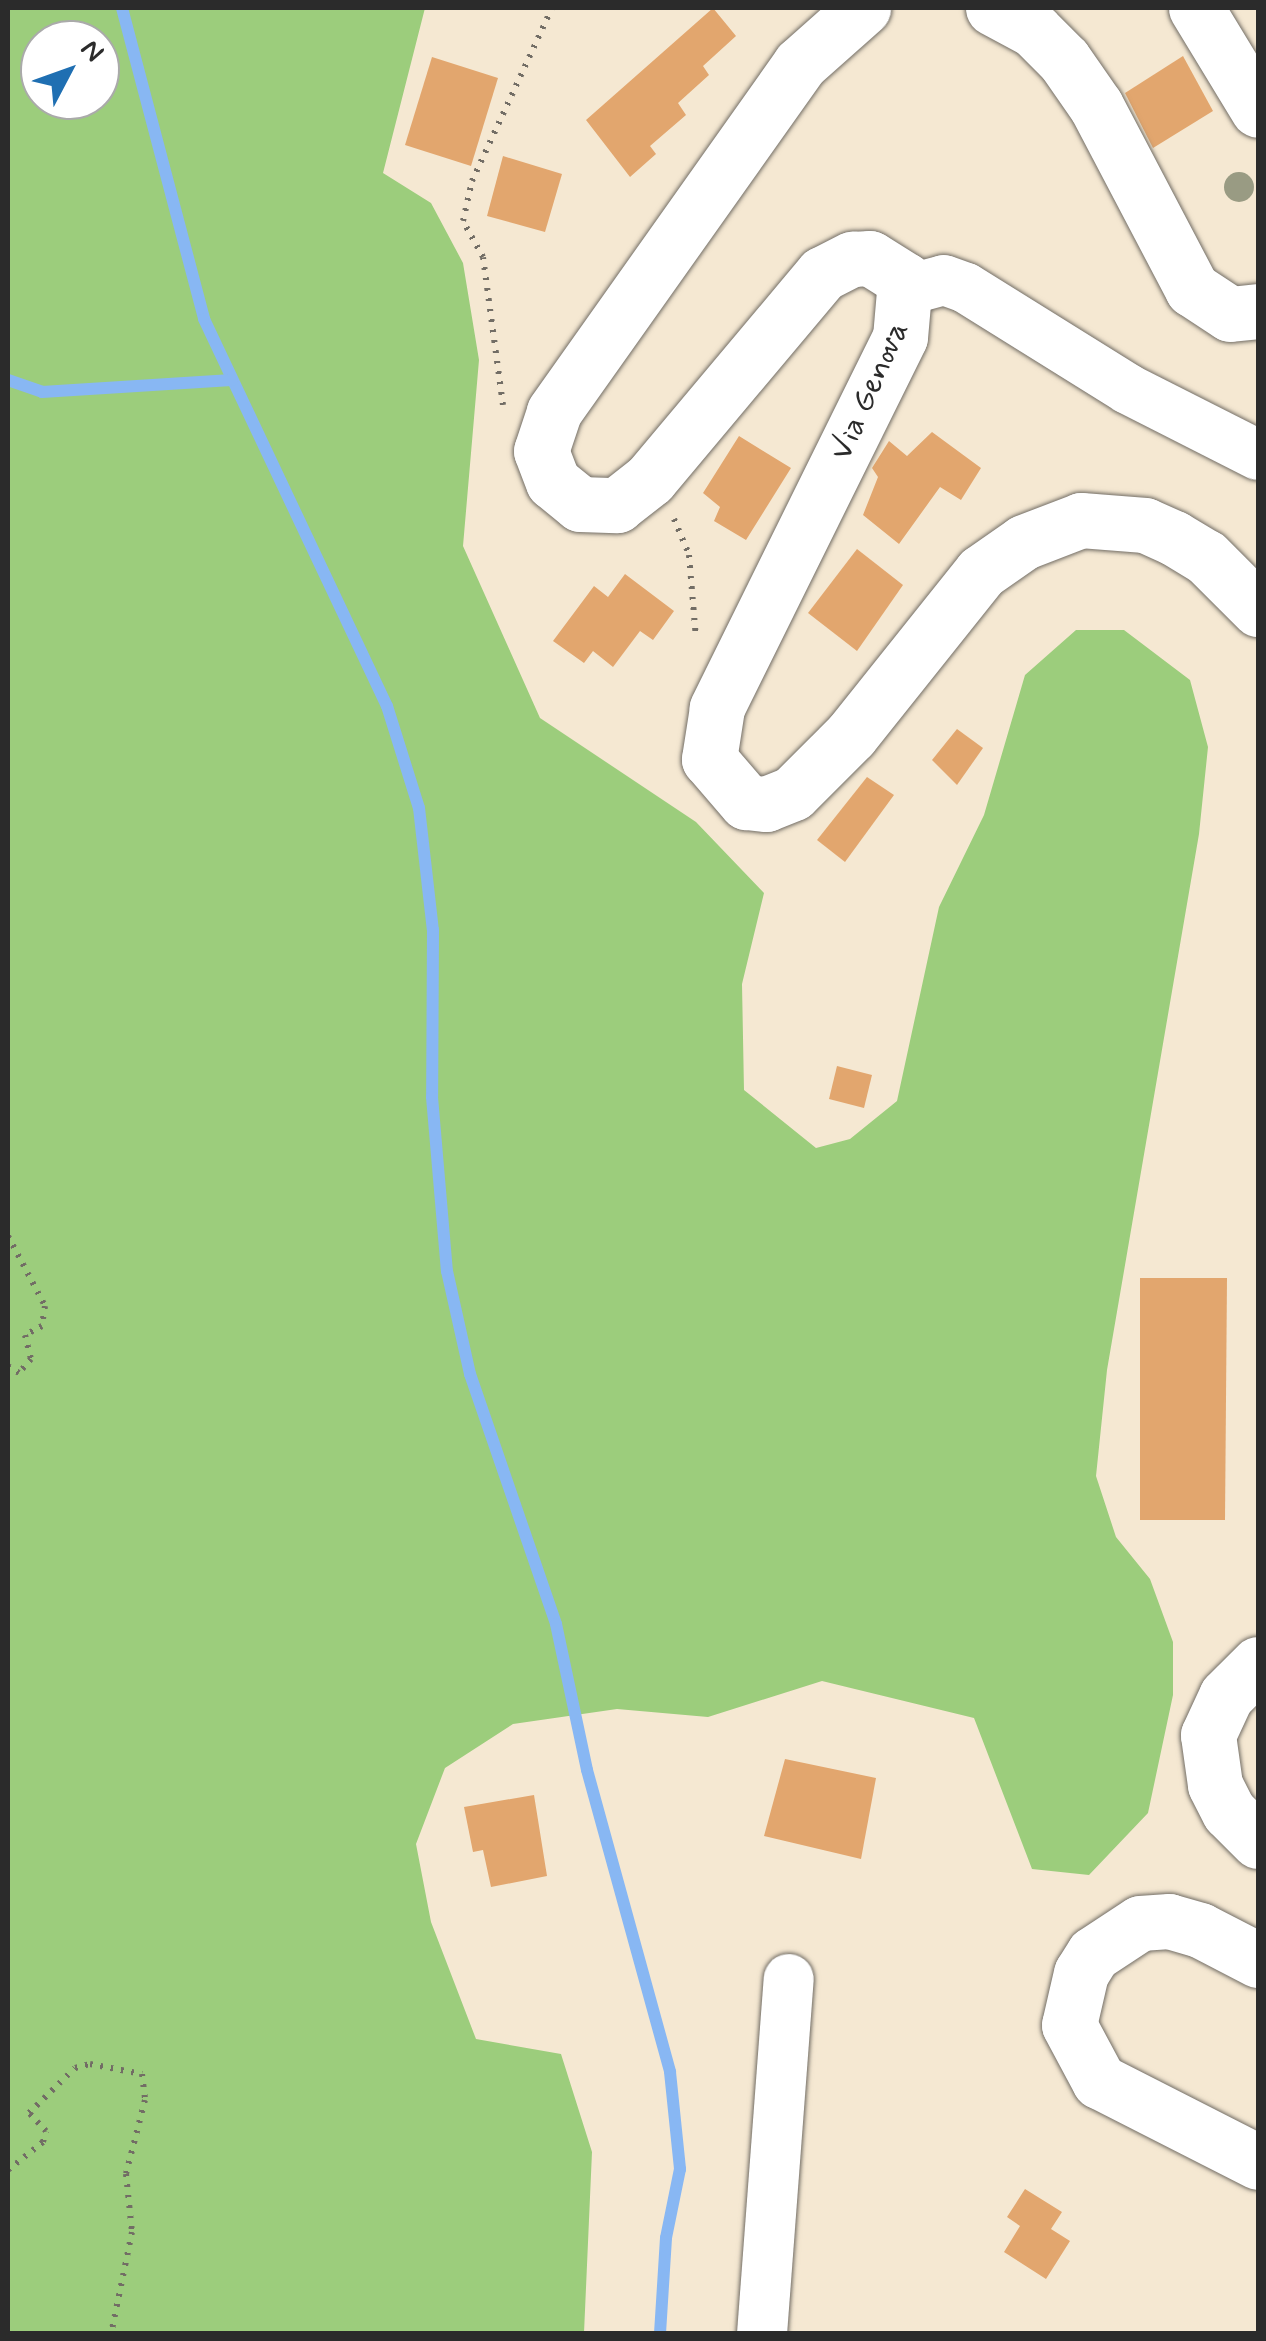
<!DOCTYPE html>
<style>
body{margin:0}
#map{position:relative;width:1266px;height:2341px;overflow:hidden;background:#f5e8d2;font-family:Mynerve,sans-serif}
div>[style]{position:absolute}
.green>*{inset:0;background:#9ccd7c}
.stream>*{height:12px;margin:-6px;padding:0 6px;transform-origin:6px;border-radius:6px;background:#88b7f3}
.building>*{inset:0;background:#e2a66e}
.path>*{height:6px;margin-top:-3px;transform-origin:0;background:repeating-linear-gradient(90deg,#726d65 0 2.5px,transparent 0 10.5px)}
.roads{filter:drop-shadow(0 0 2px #726d65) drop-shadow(0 0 2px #726d65)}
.minor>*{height:50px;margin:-25px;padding:0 25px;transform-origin:25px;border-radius:25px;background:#fff}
.major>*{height:55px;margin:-27.5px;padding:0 27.5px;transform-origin:27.5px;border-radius:27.5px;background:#fff}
.trees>*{width:30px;height:30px;margin:-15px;border-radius:50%;background:#999b83}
span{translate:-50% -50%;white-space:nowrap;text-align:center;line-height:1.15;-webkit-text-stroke:10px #fff;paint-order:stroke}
.street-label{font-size:32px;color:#2b2b2b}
.frame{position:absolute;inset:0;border:10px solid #2b2b2b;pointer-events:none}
.north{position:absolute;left:20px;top:20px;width:100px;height:100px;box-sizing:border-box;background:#fff;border:2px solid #aaa;border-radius:50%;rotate:49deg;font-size:28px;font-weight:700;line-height:40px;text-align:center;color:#2b2b2b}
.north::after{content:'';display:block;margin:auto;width:35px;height:45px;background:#1f6fb2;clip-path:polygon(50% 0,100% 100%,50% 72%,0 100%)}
</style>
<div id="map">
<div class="green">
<div style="clip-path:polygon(evenodd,8px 8px,425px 8px,383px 173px,431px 203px,463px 263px,479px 360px,463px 546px,540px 718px,696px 822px,764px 893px,742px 984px,744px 1090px,816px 1148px,850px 1139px,897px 1101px,939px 907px,984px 815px,1025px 675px,1076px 630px,1124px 630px,1190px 680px,1208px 747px,1199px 834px,1107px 1370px,1096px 1476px,1116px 1537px,1150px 1579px,1173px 1642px,1173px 1695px,1148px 1813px,1089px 1875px,1032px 1869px,974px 1718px,822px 1681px,708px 1717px,617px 1709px,513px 1724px,445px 1768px,416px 1844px,431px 1922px,476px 2039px,561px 2054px,592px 2152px,584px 2333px,8px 2333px,8px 8px,40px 40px,100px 40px,100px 100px,40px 100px,40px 40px)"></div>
</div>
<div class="stream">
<div style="left:122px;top:8px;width:322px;rotate:75.2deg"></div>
<div style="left:204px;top:319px;width:428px;rotate:64.7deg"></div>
<div style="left:387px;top:706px;width:107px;rotate:72.6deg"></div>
<div style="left:419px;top:808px;width:123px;rotate:83.5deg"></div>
<div style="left:433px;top:930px;width:167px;rotate:90.3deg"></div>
<div style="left:432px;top:1097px;width:175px;rotate:85.1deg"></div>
<div style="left:447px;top:1271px;width:106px;rotate:77.4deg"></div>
<div style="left:470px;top:1374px;width:264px;rotate:71deg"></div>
<div style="left:556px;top:1624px;width:149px;rotate:78deg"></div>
<div style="left:587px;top:1770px;width:313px;rotate:74.6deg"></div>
<div style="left:670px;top:2072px;width:98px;rotate:84.1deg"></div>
<div style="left:680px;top:2169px;width:70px;rotate:101.5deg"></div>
<div style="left:666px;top:2238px;width:96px;rotate:93.6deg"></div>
<div style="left:8px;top:380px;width:36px;rotate:19deg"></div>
<div style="left:42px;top:392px;width:190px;rotate:-3.6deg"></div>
</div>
<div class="building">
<div style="clip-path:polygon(713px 8px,736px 36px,703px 66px,709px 75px,678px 103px,686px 115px,650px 146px,656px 154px,630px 177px,586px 120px)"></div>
<div style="clip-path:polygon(1183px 56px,1213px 111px,1153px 148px,1125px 93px)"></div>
<div style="clip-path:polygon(432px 57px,498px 78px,471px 166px,405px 145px)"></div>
<div style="clip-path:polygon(503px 156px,562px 174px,545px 232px,487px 216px)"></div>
<div style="clip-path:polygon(932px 432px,981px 468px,961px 500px,940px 487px,899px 544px,863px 515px,878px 477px,872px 468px,889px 441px,907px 456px)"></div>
<div style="clip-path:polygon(739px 436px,791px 468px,746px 540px,714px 521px,720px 507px,703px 493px)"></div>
<div style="clip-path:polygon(857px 549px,903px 585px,857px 651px,808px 613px)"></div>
<div style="clip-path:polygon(625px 574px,674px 611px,653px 640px,640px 631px,613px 667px,593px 651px,584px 663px,553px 641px,594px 586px,608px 597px)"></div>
<div style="clip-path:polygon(957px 729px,983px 748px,957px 785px,932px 760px)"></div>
<div style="clip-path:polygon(867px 777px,894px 795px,845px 862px,817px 840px)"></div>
<div style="clip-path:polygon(837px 1066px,872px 1075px,864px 1108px,829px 1099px)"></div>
<div style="clip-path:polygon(1140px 1278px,1227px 1278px,1225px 1520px,1140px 1520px)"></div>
<div style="clip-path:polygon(785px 1759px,876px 1778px,861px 1859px,764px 1836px)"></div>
<div style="clip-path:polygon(534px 1795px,547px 1876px,491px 1887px,483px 1850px,473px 1852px,464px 1807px)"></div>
<div style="clip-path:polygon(1025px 2189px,1062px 2212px,1051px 2229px,1070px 2241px,1046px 2279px,1004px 2252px,1020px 2226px,1007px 2217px)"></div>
</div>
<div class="path">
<div style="left:503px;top:405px;width:149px;rotate:-97.7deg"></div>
<div style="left:483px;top:257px;width:41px;rotate:-119.1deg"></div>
<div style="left:463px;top:221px;width:41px;rotate:-77.3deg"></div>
<div style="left:472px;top:181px;width:191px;rotate:-65.2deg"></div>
<div style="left:674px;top:519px;width:39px;rotate:67deg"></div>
<div style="left:689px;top:555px;width:83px;rotate:85.2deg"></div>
<div style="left:8px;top:1236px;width:79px;rotate:62.1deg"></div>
<div style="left:45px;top:1306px;width:20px;rotate:99deg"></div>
<div style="left:42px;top:1326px;width:19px;rotate:152deg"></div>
<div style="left:25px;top:1335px;width:25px;rotate:76deg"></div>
<div style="left:31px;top:1359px;width:18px;rotate:131deg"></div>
<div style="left:19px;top:1373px;width:13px;rotate:-148deg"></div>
<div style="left:8px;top:2170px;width:45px;rotate:-38.7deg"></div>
<div style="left:43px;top:2142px;width:11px;rotate:-75deg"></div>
<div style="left:46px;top:2131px;width:25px;rotate:-133deg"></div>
<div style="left:29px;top:2113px;width:64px;rotate:-44.4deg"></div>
<div style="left:75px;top:2068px;width:16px;rotate:-15deg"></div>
<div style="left:90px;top:2064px;width:53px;rotate:10.9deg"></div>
<div style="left:142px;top:2074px;width:26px;rotate:83deg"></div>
<div style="left:145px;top:2100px;width:76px;rotate:104.4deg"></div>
<div style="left:126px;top:2174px;width:58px;rotate:84.1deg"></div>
<div style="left:132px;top:2232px;width:104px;rotate:101.6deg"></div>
</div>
<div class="roads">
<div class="minor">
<div style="left:907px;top:290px;width:38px;rotate:-15deg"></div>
<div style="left:944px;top:280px;width:23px;rotate:20deg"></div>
<div style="left:966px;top:288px;width:191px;rotate:31.9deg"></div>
<div style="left:1128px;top:389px;width:146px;rotate:26.9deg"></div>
<div style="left:762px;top:2334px;width:356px;rotate:-85.7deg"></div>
</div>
<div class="major">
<div style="left:863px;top:8px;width:84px;rotate:138.4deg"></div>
<div style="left:800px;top:64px;width:426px;rotate:125.3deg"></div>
<div style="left:554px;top:412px;width:41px;rotate:108.4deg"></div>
<div style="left:541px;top:451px;width:33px;rotate:69deg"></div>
<div style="left:553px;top:482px;width:35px;rotate:39deg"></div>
<div style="left:580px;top:504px;width:37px;rotate:2deg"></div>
<div style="left:617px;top:505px;width:42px;rotate:-38.2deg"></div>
<div style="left:650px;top:479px;width:268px;rotate:-50deg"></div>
<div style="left:822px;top:274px;width:34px;rotate:-27deg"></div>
<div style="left:852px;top:259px;width:18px;rotate:-3deg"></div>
<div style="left:870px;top:258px;width:41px;rotate:32.2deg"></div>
<div style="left:905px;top:280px;width:57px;rotate:95deg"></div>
<div style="left:900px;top:337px;width:414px;rotate:116.3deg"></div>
<div style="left:717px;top:708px;width:52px;rotate:98.9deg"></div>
<div style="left:709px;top:759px;width:57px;rotate:49.3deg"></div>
<div style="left:746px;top:802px;width:20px;rotate:6deg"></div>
<div style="left:766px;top:804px;width:29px;rotate:-22deg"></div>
<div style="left:793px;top:793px;width:82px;rotate:-45deg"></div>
<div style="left:851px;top:735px;width:208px;rotate:-51.4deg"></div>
<div style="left:981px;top:572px;width:52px;rotate:-34.9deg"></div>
<div style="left:1024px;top:542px;width:61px;rotate:-21.1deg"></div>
<div style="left:1081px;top:520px;width:64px;rotate:4.5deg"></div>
<div style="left:1145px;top:525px;width:32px;rotate:24deg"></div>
<div style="left:1174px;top:538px;width:37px;rotate:31deg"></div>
<div style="left:1206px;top:557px;width:74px;rotate:45deg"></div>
<div style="left:993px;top:8px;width:47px;rotate:28.2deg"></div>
<div style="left:1034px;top:30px;width:42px;rotate:45deg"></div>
<div style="left:1064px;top:60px;width:56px;rotate:55.2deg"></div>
<div style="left:1096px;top:106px;width:207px;rotate:62.3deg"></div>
<div style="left:1192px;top:289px;width:45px;rotate:33.3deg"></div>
<div style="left:1230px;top:314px;width:28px;rotate:-6deg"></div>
<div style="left:1196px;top:8px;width:119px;rotate:58.7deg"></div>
<div style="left:1258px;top:1664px;width:45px;rotate:135deg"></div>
<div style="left:1226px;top:1696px;width:43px;rotate:114.8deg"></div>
<div style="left:1208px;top:1735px;width:50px;rotate:82deg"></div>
<div style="left:1215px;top:1785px;width:30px;rotate:63deg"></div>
<div style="left:1229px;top:1812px;width:41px;rotate:45deg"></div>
<div style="left:1258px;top:1960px;width:65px;rotate:-152.7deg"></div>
<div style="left:1200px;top:1930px;width:32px;rotate:-164deg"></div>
<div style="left:1169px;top:1921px;width:29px;rotate:176deg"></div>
<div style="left:1140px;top:1923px;width:56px;rotate:146.6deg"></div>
<div style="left:1093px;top:1954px;width:22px;rotate:122deg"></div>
<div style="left:1081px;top:1973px;width:53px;rotate:103deg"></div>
<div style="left:1069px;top:2025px;width:64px;rotate:61.8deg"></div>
<div style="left:1099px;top:2081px;width:178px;rotate:27deg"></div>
</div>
</div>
<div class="trees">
<div style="left:1239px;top:187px"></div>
</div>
<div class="street-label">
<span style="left:870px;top:391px;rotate:-66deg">Via Genova</span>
</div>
<div class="frame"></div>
<div class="north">N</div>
</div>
